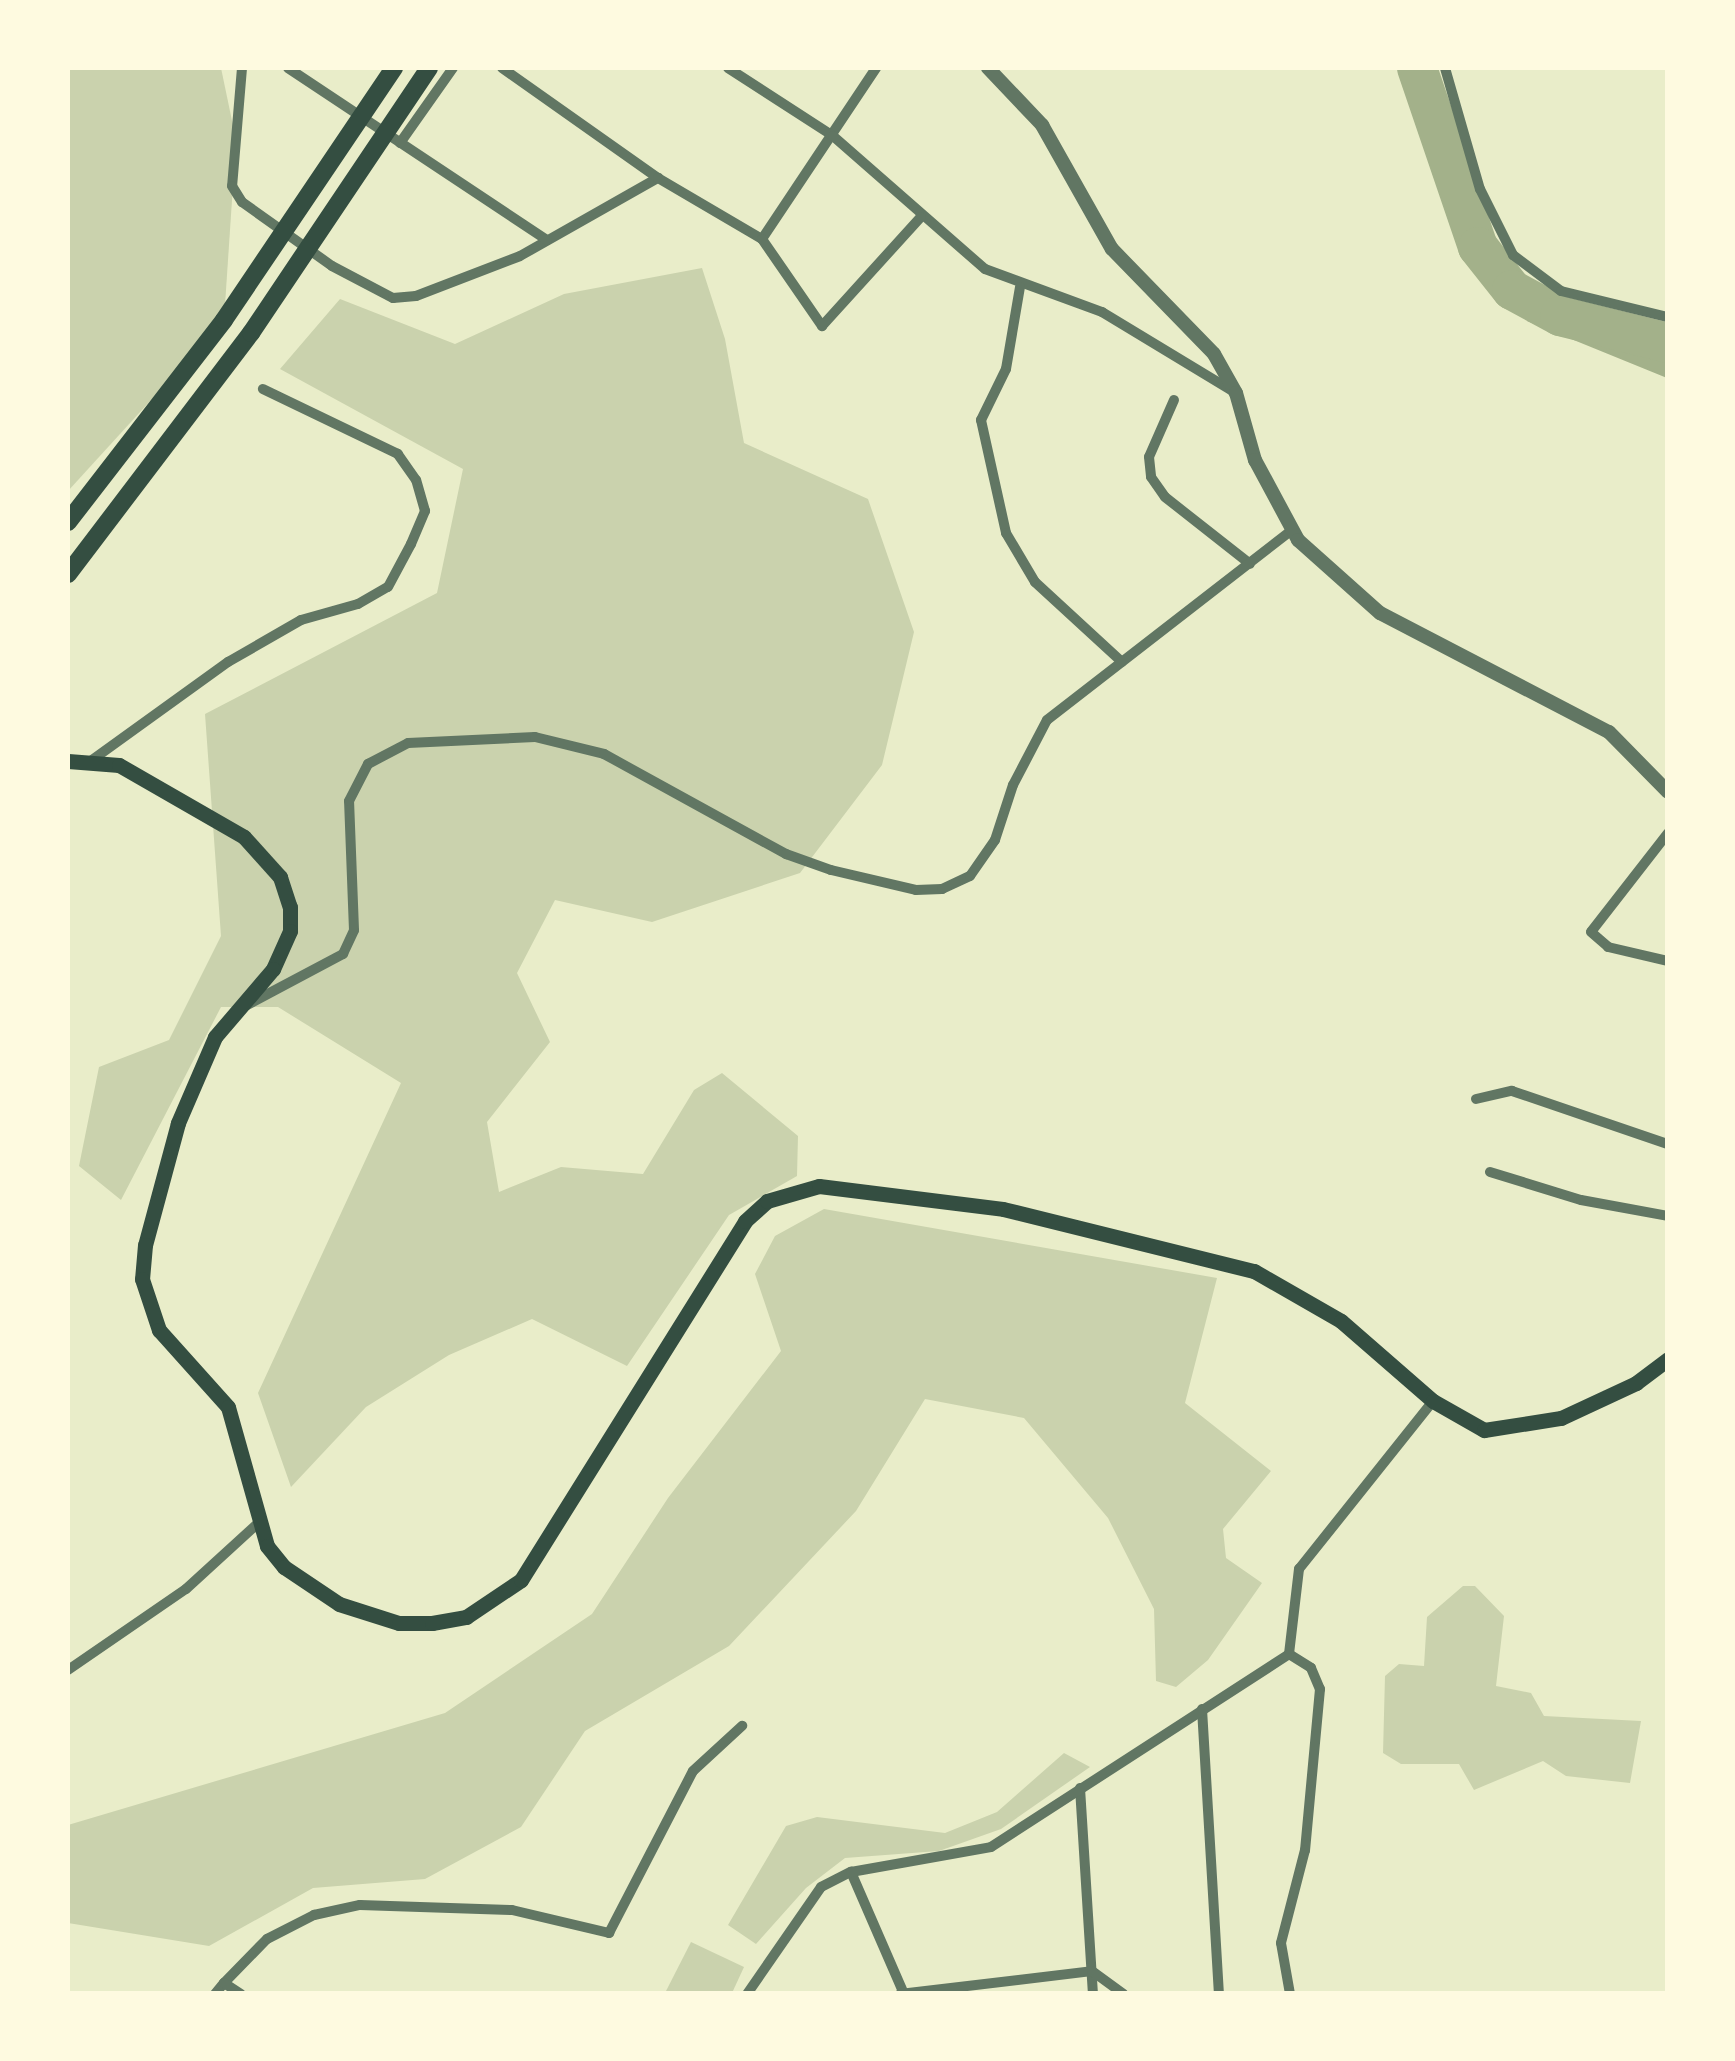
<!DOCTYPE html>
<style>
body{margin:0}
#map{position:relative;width:1735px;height:2061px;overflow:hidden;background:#e9edc9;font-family:"Work Sans",sans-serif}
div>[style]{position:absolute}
.green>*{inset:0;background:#cad2ad}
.water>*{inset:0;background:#a3b18a}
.river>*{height:40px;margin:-20px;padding:0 20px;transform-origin:20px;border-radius:20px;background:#a3b18a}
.minor>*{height:10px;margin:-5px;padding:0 5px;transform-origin:5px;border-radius:5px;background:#617663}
.tertiary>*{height:14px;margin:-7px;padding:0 7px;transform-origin:7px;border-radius:7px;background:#617663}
.secondary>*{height:15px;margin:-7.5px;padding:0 7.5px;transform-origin:7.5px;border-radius:7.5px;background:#344e41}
.trunk>*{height:18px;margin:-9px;padding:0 9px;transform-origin:9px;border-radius:9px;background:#344e41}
span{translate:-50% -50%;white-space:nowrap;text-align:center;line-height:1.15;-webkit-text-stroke:9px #fefae0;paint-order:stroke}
.frame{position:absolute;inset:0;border:70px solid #fefae0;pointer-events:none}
</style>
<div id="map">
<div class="green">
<div style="clip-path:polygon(68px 68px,221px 68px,236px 140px,224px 320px,68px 491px)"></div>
<div style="clip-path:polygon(702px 268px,725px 339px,744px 443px,868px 499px,914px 632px,882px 765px,800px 873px,652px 922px,555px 900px,517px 973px,550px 1042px,487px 1122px,499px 1192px,561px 1167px,643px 1174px,694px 1090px,722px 1073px,798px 1136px,797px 1176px,729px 1215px,627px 1366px,532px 1319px,449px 1355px,366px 1407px,291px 1487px,258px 1393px,401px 1083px,278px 1007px,221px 1007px,121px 1200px,79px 1166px,99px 1067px,169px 1040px,221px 936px,205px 714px,437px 593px,463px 469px,280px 369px,340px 299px,455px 344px,564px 294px)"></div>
<div style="clip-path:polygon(824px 1209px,1217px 1278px,1185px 1403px,1271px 1471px,1223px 1529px,1226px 1558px,1262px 1583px,1208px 1660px,1176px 1687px,1156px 1681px,1154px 1609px,1108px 1518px,1024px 1418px,925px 1399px,856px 1511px,729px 1646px,585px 1731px,521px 1827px,425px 1879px,313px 1888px,209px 1946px,68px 1923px,68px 1825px,445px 1713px,592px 1614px,668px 1498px,781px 1351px,755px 1274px,775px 1236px)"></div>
<div style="clip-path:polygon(1463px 1586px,1475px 1586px,1504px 1616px,1496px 1686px,1531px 1693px,1544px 1716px,1641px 1721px,1630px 1783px,1566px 1776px,1543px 1761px,1474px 1790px,1459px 1764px,1401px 1764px,1383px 1753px,1385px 1676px,1399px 1664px,1424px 1666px,1427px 1617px)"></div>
<div style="clip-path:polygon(1064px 1753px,1090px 1767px,1001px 1829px,939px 1851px,845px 1858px,806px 1888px,756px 1944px,728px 1925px,786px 1826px,817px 1817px,945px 1833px,997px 1812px)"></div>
<div style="clip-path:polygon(691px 1942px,744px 1967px,732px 1993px,665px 1993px)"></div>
</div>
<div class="water">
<div style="clip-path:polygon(1533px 288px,1633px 325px,1667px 329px,1667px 378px,1527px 321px)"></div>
</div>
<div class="river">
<div style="left:1417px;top:68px;width:189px;rotate:71.2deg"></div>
<div style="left:1478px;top:247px;width:55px;rotate:51.7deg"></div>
<div style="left:1512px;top:290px;width:55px;rotate:28.4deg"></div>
<div style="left:1560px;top:316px;width:111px;rotate:14deg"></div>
</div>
<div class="minor">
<div style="left:242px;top:68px;width:118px;rotate:94.8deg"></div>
<div style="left:232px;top:186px;width:19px;rotate:58deg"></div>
<div style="left:242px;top:202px;width:110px;rotate:35.4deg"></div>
<div style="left:332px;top:266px;width:69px;rotate:27.7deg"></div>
<div style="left:393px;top:298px;width:23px;rotate:-5deg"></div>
<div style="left:416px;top:296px;width:111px;rotate:-21deg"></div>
<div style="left:520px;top:256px;width:159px;rotate:-29.5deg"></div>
<div style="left:288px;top:68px;width:311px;rotate:33.6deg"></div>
<div style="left:502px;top:68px;width:191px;rotate:35.2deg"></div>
<div style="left:658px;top:178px;width:121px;rotate:30.4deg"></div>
<div style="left:762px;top:239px;width:206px;rotate:-56.3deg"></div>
<div style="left:728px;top:68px;width:125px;rotate:32.9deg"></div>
<div style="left:833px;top:136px;width:202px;rotate:41.2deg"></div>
<div style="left:985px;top:269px;width:125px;rotate:20.2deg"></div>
<div style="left:1102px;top:312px;width:157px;rotate:31.2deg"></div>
<div style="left:1445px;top:68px;width:126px;rotate:73.9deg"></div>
<div style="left:1480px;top:189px;width:74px;rotate:63.4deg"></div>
<div style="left:1513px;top:255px;width:60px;rotate:36.9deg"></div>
<div style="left:1561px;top:291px;width:110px;rotate:13.7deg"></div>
<div style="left:400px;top:143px;width:92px;rotate:-54.8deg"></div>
<div style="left:762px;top:239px;width:106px;rotate:55.4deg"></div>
<div style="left:822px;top:326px;width:147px;rotate:-47.8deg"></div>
<div style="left:1020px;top:287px;width:83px;rotate:99.7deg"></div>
<div style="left:1006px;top:369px;width:57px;rotate:116.1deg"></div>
<div style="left:981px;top:420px;width:116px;rotate:77.5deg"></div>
<div style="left:1006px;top:533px;width:57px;rotate:59.4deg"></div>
<div style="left:1035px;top:582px;width:118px;rotate:42.6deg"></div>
<div style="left:1174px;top:400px;width:62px;rotate:113.7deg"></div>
<div style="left:1149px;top:457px;width:20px;rotate:84deg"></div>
<div style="left:1151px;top:477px;width:24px;rotate:55deg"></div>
<div style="left:1165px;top:497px;width:108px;rotate:38.2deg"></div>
<div style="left:92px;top:760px;width:168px;rotate:-35.8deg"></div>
<div style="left:228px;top:662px;width:84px;rotate:-29.9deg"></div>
<div style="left:301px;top:620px;width:59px;rotate:-15.7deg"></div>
<div style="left:358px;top:604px;width:34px;rotate:-30deg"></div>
<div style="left:388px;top:587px;width:49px;rotate:-61.9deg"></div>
<div style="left:411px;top:544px;width:36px;rotate:-67deg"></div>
<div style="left:425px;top:511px;width:32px;rotate:-106deg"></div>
<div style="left:416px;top:480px;width:32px;rotate:-125deg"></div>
<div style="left:398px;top:454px;width:150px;rotate:-154.3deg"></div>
<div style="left:1668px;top:833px;width:125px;rotate:127.9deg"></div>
<div style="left:1591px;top:932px;width:23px;rotate:41deg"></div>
<div style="left:1608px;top:947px;width:62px;rotate:13.1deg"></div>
<div style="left:247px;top:1005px;width:109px;rotate:-28deg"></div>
<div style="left:343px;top:954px;width:26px;rotate:-65deg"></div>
<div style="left:354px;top:930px;width:129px;rotate:-92.2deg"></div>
<div style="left:349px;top:801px;width:42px;rotate:-62.8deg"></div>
<div style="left:368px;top:764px;width:45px;rotate:-27.7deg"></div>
<div style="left:408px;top:743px;width:127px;rotate:-2.7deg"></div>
<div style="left:535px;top:737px;width:71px;rotate:13.8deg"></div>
<div style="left:604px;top:754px;width:208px;rotate:28.8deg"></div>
<div style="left:786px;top:854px;width:48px;rotate:19.6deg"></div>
<div style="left:831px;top:870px;width:87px;rotate:13.2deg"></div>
<div style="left:916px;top:890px;width:26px;rotate:-2deg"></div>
<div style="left:942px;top:889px;width:31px;rotate:-25deg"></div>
<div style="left:970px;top:876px;width:44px;rotate:-55.2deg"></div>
<div style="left:995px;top:840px;width:58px;rotate:-71.9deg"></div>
<div style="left:1013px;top:785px;width:73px;rotate:-62.4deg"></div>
<div style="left:1047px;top:720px;width:309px;rotate:-37.8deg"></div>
<div style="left:1476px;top:1099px;width:37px;rotate:-13deg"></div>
<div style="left:1512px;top:1091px;width:165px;rotate:18.8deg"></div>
<div style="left:1490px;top:1172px;width:95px;rotate:17.1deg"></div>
<div style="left:1581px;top:1200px;width:88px;rotate:10.4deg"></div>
<div style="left:1289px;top:1654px;width:26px;rotate:32deg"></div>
<div style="left:1311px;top:1668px;width:23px;rotate:67deg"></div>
<div style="left:1320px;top:1689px;width:162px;rotate:95.3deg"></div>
<div style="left:1305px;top:1850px;width:96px;rotate:104.5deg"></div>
<div style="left:1281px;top:1943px;width:52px;rotate:80deg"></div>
<div style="left:1289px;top:1654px;width:86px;rotate:-83.3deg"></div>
<div style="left:1299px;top:1569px;width:215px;rotate:-51.4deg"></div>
<div style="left:68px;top:1670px;width:143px;rotate:-34.5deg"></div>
<div style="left:186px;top:1589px;width:95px;rotate:-42.4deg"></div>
<div style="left:1202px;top:1709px;width:286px;rotate:86.6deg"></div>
<div style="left:1080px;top:1788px;width:206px;rotate:86.4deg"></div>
<div style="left:851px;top:1872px;width:133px;rotate:66.5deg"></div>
<div style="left:224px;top:1983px;width:62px;rotate:-45.7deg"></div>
<div style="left:267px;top:1939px;width:53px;rotate:-27.1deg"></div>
<div style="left:314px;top:1915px;width:47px;rotate:-12.3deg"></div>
<div style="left:360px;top:1905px;width:152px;rotate:1.9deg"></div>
<div style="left:512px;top:1910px;width:100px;rotate:13.3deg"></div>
<div style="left:609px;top:1933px;width:182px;rotate:-62.6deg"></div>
<div style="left:693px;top:1771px;width:67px;rotate:-42.6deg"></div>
<div style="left:215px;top:1994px;width:14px;rotate:-51deg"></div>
<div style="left:224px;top:1983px;width:20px;rotate:33deg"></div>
<div style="left:747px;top:1994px;width:130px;rotate:-55.3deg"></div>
<div style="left:821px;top:1887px;width:34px;rotate:-27deg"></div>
<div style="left:851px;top:1872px;width:142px;rotate:-10.1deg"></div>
<div style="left:991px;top:1847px;width:355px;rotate:-32.9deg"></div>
<div style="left:900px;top:1994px;width:193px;rotate:-6.8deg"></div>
<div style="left:1092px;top:1971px;width:39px;rotate:36deg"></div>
</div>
<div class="tertiary">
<div style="left:988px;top:68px;width:79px;rotate:46.5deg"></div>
<div style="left:1042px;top:125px;width:142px;rotate:60.6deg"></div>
<div style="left:1112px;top:249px;width:146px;rotate:45.8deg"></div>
<div style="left:1214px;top:354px;width:45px;rotate:60.6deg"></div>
<div style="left:1236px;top:393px;width:70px;rotate:74.2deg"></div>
<div style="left:1255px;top:460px;width:91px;rotate:61.7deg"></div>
<div style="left:1298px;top:540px;width:110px;rotate:41.7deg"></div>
<div style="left:1380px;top:613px;width:258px;rotate:27.5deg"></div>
<div style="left:1609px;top:732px;width:84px;rotate:45.5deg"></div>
</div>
<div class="secondary">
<div style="left:68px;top:761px;width:51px;rotate:4.5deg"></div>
<div style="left:119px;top:765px;width:144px;rotate:29.9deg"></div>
<div style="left:244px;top:837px;width:54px;rotate:48deg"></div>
<div style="left:280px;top:877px;width:32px;rotate:72deg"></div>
<div style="left:290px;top:907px;width:24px;rotate:90deg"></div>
<div style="left:290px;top:931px;width:42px;rotate:114.1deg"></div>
<div style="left:273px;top:969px;width:89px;rotate:130.5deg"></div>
<div style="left:215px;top:1037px;width:94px;rotate:113.3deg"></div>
<div style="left:178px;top:1123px;width:126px;rotate:105.1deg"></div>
<div style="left:145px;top:1245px;width:34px;rotate:95deg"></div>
<div style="left:142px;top:1279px;width:54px;rotate:71.6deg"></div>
<div style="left:159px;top:1330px;width:103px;rotate:48.1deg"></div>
<div style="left:228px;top:1407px;width:144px;rotate:74.3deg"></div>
<div style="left:267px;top:1546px;width:27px;rotate:51deg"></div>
<div style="left:284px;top:1567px;width:66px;rotate:33.9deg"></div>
<div style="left:339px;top:1604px;width:63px;rotate:17.6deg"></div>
<div style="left:399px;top:1623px;width:33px"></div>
<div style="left:432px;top:1623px;width:35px;rotate:-10deg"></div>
<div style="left:466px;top:1617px;width:66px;rotate:-33.9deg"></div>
<div style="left:521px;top:1580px;width:423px;rotate:-58deg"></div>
<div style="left:745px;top:1221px;width:30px;rotate:-42deg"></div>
<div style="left:767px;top:1201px;width:54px;rotate:-16.1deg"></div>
<div style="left:819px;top:1186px;width:185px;rotate:7.1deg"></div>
<div style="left:1003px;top:1209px;width:259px;rotate:13.9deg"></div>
<div style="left:1254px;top:1271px;width:100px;rotate:29.9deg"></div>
<div style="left:1341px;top:1321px;width:122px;rotate:41deg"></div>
<div style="left:1433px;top:1401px;width:59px;rotate:29.6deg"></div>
<div style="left:1484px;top:1430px;width:78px;rotate:-8.9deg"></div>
<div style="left:1561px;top:1418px;width:83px;rotate:-25deg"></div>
<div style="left:1636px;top:1383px;width:40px;rotate:-37deg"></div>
</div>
<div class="trunk">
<div style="left:68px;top:522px;width:255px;rotate:-52.3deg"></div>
<div style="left:224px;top:320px;width:304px;rotate:-56deg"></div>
<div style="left:68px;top:574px;width:303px;rotate:-52.8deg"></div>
<div style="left:251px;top:333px;width:319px;rotate:-56.1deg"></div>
</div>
<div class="frame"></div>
</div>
